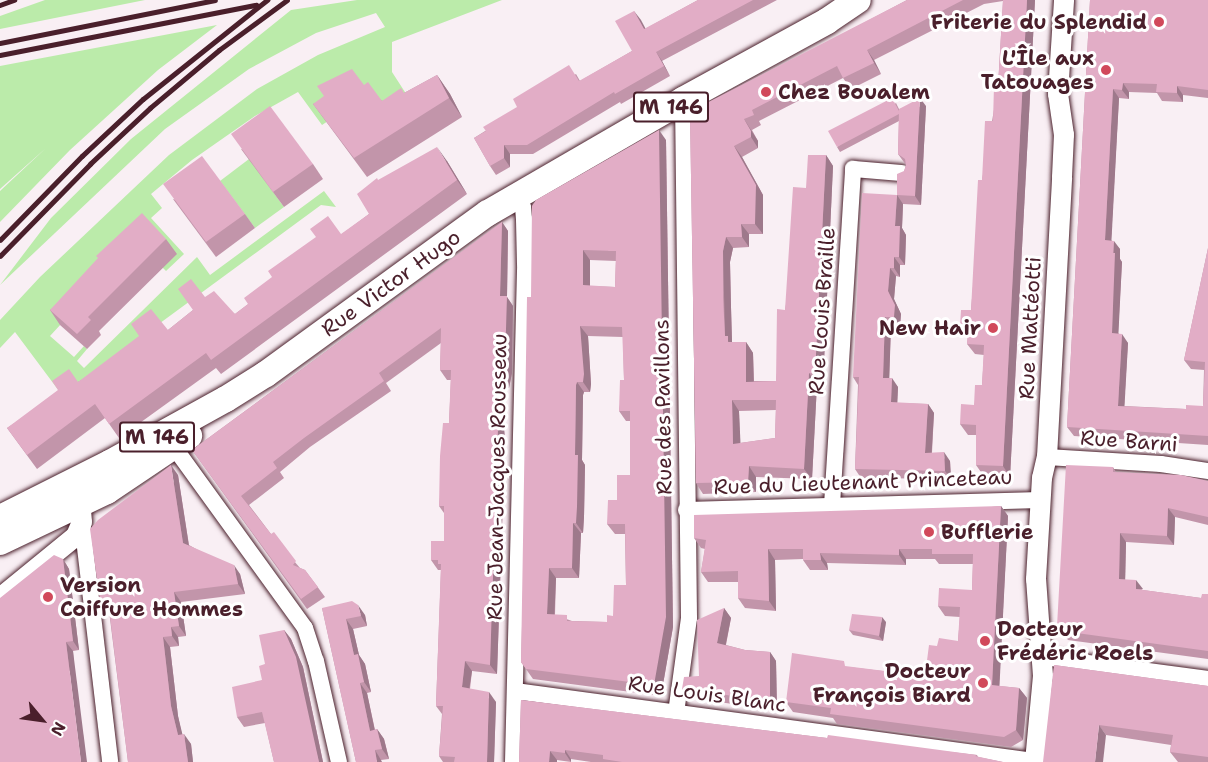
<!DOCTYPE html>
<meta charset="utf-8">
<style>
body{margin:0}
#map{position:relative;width:1208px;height:762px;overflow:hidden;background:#f9eff4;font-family:"Shantell Sans",sans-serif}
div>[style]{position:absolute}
.green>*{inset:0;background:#bbebaa}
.roads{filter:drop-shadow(0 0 2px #4a1f2b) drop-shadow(0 0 2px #4a1f2b)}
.minor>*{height:16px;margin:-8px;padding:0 8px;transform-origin:8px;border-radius:8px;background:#fff}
.tertiary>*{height:20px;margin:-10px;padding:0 10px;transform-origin:10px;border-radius:10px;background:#fff}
.primary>*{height:26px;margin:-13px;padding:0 13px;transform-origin:13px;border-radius:13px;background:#fff}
.rail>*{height:4.5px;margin:-2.25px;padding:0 2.25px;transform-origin:2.25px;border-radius:2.25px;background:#4a1f2b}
.wall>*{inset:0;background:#c295aa}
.shaded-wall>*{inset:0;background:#9e798b}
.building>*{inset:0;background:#e2adc6}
.dots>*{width:16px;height:16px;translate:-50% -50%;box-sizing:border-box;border:3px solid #fff;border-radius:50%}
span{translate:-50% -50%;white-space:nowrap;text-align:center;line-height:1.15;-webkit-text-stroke:6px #fff;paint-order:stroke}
.shield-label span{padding:2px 4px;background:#fff;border:2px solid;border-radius:4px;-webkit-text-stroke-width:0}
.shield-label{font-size:20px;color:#4a1f2b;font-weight:700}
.poi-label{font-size:21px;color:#4a1f2b;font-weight:700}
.right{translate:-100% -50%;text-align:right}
.left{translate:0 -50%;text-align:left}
.street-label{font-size:21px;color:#4a1f2b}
.north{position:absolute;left:12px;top:690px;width:60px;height:60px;-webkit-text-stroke:4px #fff;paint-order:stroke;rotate:119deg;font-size:16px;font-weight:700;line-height:24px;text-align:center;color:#4a1f2b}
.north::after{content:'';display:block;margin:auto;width:21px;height:27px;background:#4a1f2b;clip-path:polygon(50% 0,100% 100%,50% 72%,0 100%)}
</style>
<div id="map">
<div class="green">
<div style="clip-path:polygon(45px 0,145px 0,0 29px,0 16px)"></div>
<div style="clip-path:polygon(357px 0,502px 0,392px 42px,392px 72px,414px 106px,337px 115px,322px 125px,298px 92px,255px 116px,192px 160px,151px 194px,162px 208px,151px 218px,184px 254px,166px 271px,162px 267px,108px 273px,50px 336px,74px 357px,84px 346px,87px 349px,77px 361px,84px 368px,197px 257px,210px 275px,324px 191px,336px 207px,321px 205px,62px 395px,15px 332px,0 348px,0 320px,40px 277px,169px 155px,257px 89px,318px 55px,385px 27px,376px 13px,316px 33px,249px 69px,165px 129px,0 285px,51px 218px,131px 139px,291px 10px)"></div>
<div style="clip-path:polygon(217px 25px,158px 70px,70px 150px,0 222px,0 191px,46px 148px,0 189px,0 66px)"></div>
<div style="clip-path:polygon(249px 159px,284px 207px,255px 228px,220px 181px)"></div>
</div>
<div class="roads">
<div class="minor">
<div style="left:170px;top:437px;width:11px;rotate:68deg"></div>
<div style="left:174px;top:447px;width:223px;rotate:54.1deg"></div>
<div style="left:305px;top:628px;width:35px;rotate:72deg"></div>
<div style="left:316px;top:661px;width:104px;rotate:77.2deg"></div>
<div style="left:1047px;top:457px;width:114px;rotate:3.5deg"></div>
<div style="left:1161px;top:464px;width:48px;rotate:8.5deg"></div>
<div style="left:832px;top:505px;width:337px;rotate:-86.4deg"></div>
<div style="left:853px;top:169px;width:49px;rotate:4.7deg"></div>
<div style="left:686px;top:510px;width:355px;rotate:-1.6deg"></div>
<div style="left:82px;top:522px;width:242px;rotate:83.3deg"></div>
<div style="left:1043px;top:657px;width:166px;rotate:7.6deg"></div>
<div style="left:515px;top:691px;width:525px;rotate:7.67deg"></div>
<div style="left:676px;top:713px;width:96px;rotate:-82.2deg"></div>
<div style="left:689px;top:618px;width:518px;rotate:-90.66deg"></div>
<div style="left:513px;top:762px;width:498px;rotate:-88.6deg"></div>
<div style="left:525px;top:264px;width:45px;rotate:-91.3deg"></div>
<div style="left:524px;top:219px;width:12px;rotate:-95deg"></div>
<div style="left:523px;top:207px;width:13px;rotate:-119deg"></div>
</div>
<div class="tertiary">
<div style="left:0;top:598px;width:98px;rotate:-39.2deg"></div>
<div style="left:76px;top:536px;width:15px;rotate:-67deg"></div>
<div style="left:82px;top:522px;width:11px;rotate:-95deg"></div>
<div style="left:81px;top:511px;width:10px;rotate:-119deg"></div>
<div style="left:76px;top:502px;width:9px;rotate:-148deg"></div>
<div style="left:1035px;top:762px;width:86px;rotate:-84.7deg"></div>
<div style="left:1043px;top:676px;width:97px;rotate:-94.1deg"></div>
<div style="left:1036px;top:579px;width:101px;rotate:-86.6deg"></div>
<div style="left:1042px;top:478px;width:22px;rotate:-77deg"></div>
<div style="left:1047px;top:457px;width:280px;rotate:-86.9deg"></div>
<div style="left:1062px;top:177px;width:42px;rotate:-87.3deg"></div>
<div style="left:1064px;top:135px;width:41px;rotate:-98.3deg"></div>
<div style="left:1058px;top:94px;width:94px;rotate:-86.3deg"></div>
</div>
<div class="primary">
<div style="left:0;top:518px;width:123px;rotate:-26.6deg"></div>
<div style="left:110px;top:463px;width:132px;rotate:-28.9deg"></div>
<div style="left:226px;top:399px;width:47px;rotate:-32deg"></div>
<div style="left:266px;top:374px;width:274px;rotate:-36deg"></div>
<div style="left:488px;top:213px;width:225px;rotate:-30.1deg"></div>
<div style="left:683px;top:100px;width:164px;rotate:-28.7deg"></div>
<div style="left:827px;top:21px;width:37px;rotate:-34deg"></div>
<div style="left:0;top:542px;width:119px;rotate:-25.5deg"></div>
<div style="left:107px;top:491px;width:99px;rotate:-33.9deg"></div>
</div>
</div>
<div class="rail">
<div style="left:0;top:5px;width:15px;rotate:-20deg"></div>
<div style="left:0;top:43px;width:219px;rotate:-11.3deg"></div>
<div style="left:0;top:55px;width:261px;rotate:-11.1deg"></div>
<div style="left:0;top:240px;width:117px;rotate:-45.7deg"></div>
<div style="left:82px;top:156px;width:83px;rotate:-43.1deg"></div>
<div style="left:143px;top:99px;width:159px;rotate:-38.6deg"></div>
<div style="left:0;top:256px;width:129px;rotate:-45.6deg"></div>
<div style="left:90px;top:164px;width:82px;rotate:-43deg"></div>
<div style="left:150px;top:108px;width:90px;rotate:-40deg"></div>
<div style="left:219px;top:50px;width:84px;rotate:-36.3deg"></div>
</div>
<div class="wall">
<div style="clip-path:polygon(698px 0,777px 0,662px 61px,670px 76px,621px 104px,620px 102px,533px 154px,510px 154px,510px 167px,496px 175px,490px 166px,474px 138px,576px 74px,580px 81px,632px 51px,634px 11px,645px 29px)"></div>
<div style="clip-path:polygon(evenodd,907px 0,1035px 0,1010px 477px,983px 475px,976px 465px,976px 435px,968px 435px,960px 424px,974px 405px,982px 385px,984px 355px,975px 354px,967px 344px,968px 337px,960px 326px,971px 310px,982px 180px,998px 86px,1003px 1px,984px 4px,874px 60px,881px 74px,851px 89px,843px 78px,759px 121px,761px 125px,752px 130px,758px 141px,758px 148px,742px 157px,763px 195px,763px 234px,749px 234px,749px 247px,733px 248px,730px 262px,731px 307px,732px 342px,746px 342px,753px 353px,754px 381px,776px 381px,785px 310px,806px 188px,826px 155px,833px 166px,823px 384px,817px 384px,812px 479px,756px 477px,756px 492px,703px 494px,696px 483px,690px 115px,907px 0,776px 410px,775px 438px,740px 443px,739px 411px,776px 410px)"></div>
<div style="clip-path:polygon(1090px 0,1208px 0,1208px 98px,1183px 95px,1183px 102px,1162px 101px,1157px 93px,1129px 92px,1129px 99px,1119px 98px,1111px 240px,1120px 249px,1120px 259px,1122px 262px,1118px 333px,1128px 343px,1124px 406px,1186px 409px,1203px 406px,1204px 370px,1191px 369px,1184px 360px,1208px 248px,1208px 445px,1074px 436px,1067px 427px)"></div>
<div style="clip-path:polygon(437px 75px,450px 94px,462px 117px,367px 177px,313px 104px,364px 85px,382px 101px,404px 93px)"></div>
<div style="clip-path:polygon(896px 103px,899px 109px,926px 106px,921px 205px,903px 204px,902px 228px,906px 235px,905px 265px,900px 265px,900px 277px,896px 276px,894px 299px,901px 314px,900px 326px,891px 325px,889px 378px,898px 387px,897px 403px,928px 404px,934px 413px,932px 453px,950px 461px,951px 479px,861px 478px,855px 469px,858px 385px,853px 377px,897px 195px,906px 165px,898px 154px,899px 121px,840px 152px,837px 147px)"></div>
<div style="clip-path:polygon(evenodd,666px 140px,673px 627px,661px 696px,533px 679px,521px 662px,531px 297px,666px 140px,590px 260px,616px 261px,615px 287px,590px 286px,590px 260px,666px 140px,588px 336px,623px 337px,624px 380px,619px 411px,626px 421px,630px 421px,630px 475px,617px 500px,607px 524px,615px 534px,625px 534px,626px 585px,613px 616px,607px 622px,572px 621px,555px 615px,556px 578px,579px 578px,581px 533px,583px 533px,584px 517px,585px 465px,582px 460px,583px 395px,584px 392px,590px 392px,591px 384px,588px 336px)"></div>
<div style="clip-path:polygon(241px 149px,313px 164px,323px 179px,284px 207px)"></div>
<div style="clip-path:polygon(447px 161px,467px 194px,221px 374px,216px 368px,119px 438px,105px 418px,37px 469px,7px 428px,78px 382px,168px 330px,193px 310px,205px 297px,235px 314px,369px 214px,379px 180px)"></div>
<div style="clip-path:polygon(173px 199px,245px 214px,255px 228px,216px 257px)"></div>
<div style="clip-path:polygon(502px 222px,508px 231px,507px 297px,513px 306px,512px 373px,509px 388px,505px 388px,503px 418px,505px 439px,497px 674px,472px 671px,470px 689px,496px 702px,494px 762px,443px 762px,439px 756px,442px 714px,436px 706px,441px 570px,438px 570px,431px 560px,444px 541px,444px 513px,439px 506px,449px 423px,451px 380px,447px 380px,440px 370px,441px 343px,386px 383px,391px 391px,310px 447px,280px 472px,284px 478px,249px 505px,271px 534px,300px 568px,305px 570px,325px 597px,307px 609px,192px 450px)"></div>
<div style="clip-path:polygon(166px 239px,177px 254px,99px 331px,101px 335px,87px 349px,60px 325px,50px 310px)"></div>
<div style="clip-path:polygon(1113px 467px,1116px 472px,1208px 481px,1208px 525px,1175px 517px,1174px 545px,1126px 542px,1125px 580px,1143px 590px,1201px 598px,1208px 594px,1208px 659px,1068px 640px,1057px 626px)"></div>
<div style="clip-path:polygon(178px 475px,189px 545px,240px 574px,245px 594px,181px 602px,186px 636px,178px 637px,179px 646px,170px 647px,178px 716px,182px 735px,191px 744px,193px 762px,128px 762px,109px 611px,107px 611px,100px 601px)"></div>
<div style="clip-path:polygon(1001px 506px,1008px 516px,999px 686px,1019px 688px,1027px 698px,1023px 740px,1011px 747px,837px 724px,833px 718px,793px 712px,786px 702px,848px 667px,925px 676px,937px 646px,958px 641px,960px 617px,945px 616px,938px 606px,972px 590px,973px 564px,939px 564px,935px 559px,906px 559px,906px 565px,827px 563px,828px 570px,810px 570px,803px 560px,803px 559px,775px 560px,776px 611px,745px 608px,738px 598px,738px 582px,708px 582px,701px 572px,705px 549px,701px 548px,694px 538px)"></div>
<div style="clip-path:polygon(63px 559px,69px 569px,79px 650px,73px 651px,74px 665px,0 762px)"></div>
<div style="clip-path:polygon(322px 608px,365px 615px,367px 626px,353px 629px,359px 655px,365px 664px,371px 692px,367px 693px,375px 730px,377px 729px,384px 739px,389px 759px,381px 760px,356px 762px)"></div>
<div style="clip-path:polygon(724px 608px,731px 618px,726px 645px,745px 650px,770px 652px,776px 661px,777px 710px,689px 698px,682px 689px,699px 676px)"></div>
<div style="clip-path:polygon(886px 622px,883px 641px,853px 635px,849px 630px)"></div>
<div style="clip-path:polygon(284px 630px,291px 639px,303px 667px,323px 762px,274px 762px,265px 723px,244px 727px,237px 717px,262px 680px,265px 664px)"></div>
<div style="clip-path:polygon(1054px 665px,1208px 686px,1208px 762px,1178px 762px,1170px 752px,1171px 745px,1106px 735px)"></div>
<div style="clip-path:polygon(521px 700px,827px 738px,977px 755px,978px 757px,1003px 762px,591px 762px,571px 759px,571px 762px,557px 760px,519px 762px)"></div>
</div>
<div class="shaded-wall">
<div style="clip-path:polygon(1027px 0,1035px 0,1010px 477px,1003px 466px)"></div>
<div style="clip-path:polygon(634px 11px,641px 20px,651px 39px,644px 29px)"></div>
<div style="clip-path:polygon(867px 50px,874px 60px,881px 74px,874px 63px)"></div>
<div style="clip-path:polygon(656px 52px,662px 61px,670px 76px,664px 66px)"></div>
<div style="clip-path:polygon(437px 75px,450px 94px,462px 117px,449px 98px)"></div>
<div style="clip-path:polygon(1123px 83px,1129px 92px,1129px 99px,1122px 90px)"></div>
<div style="clip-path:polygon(1177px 86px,1183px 95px,1183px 102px,1177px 93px)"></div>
<div style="clip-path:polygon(1113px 89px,1119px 98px,1111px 249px,1105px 240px)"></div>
<div style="clip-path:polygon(920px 98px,926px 106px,921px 205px,915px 196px)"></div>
<div style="clip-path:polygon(744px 119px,758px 141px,758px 148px,751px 137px)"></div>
<div style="clip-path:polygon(659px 130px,666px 140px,673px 627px,661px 696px,654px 685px)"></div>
<div style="clip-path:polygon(504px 145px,510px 154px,510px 167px,504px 158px)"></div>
<div style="clip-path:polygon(734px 146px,742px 157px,763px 195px,763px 234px,755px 224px)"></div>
<div style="clip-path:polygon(437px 147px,447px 161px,467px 194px,457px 180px)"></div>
<div style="clip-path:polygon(826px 155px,833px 166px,823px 384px,815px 374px)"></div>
<div style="clip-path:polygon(897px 195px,903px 204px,902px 228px,906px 235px,905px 265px,899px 257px,895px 226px)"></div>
<div style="clip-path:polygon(502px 222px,508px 231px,507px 297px,513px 306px,512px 373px,509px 388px,502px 378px,500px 296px)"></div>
<div style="clip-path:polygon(741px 224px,749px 234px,749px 247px,742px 237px)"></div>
<div style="clip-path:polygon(726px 237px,733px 248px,730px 262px,731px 307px,732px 342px,735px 353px,725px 336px,723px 251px)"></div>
<div style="clip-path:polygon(1114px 241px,1120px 249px,1120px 259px,1122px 262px,1118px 342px,1112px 333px)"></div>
<div style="clip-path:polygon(583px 250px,590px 260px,590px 295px,583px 285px)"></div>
<div style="clip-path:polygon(894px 257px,900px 265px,900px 277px,894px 268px)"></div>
<div style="clip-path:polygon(890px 268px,896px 276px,894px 299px,901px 314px,900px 326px,894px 317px,888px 291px)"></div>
<div style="clip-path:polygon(885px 317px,891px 325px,889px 387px,883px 378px)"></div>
<div style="clip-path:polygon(580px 326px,588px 336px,591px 384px,590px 392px,583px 382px)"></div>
<div style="clip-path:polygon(1122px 334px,1128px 343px,1124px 415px,1118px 406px)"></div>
<div style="clip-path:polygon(746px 342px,753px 353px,754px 392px,746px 382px)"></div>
<div style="clip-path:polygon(809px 373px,817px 384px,812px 479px,804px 469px)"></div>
<div style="clip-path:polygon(498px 378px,505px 388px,503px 418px,505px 439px,497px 674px,490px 665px,496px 408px)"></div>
<div style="clip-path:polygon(892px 378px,898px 387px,897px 411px,891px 402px)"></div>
<div style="clip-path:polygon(577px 382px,584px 392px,583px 395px,582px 460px,585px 465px,584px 517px,583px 533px,576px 523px,575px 455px,576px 385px)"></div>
<div style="clip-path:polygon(732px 400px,739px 411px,741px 454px,733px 444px)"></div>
<div style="clip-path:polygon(928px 404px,934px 413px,931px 462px,925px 453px)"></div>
<div style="clip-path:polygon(944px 452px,950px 461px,951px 479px,945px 471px)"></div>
<div style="clip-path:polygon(171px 465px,178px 475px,190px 553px,183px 543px)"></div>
<div style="clip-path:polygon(749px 466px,756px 477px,756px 492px,748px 482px)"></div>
<div style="clip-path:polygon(1001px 506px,1008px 516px,999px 695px,992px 685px)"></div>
<div style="clip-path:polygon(1168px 508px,1175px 517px,1174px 545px,1167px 536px)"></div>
<div style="clip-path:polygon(573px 523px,581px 533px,579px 578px,572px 568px)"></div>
<div style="clip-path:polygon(1120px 533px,1126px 542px,1125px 588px,1119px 579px)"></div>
<div style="clip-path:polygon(768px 549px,775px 560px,776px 611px,769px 601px)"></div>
<div style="clip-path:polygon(899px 549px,906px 559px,906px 565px,899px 555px)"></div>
<div style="clip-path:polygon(820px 553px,827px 563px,828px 570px,821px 560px)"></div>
<div style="clip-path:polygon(63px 559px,69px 569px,79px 650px,73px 641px)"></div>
<div style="clip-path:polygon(234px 565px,240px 574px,245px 594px,238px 584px)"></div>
<div style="clip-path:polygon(549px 568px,556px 578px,554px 624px,547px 614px)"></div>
<div style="clip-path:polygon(1136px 580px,1143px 589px,1136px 589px)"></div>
<div style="clip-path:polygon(174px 592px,181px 602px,186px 636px,179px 626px)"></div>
<div style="clip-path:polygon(358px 605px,365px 615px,367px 626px,361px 616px)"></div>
<div style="clip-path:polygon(724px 608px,731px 618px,724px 653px,717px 643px)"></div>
<div style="clip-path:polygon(882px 617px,886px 622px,883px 641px,879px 636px)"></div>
<div style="clip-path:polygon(346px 619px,353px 629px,359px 655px,365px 664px,371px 692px,364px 682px,354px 655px)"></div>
<div style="clip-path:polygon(171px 627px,178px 637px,179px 646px,172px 636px)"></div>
<div style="clip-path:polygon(284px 630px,291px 639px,303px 667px,323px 762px,319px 762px)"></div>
<div style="clip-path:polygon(163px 637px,170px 647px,178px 716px,185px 745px,178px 735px,171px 706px)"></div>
<div style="clip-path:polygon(66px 642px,73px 651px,87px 762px,81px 762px)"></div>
<div style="clip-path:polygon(770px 652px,776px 661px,777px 710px,770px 701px)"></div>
<div style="clip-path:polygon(465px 661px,472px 671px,468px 697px,462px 687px)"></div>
<div style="clip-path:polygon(360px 683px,367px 693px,377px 741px,370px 731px)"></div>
<div style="clip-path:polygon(1019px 688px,1027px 698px,1023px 740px,1016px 730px)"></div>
<div style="clip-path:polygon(489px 692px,496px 702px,494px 762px,487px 762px)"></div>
<div style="clip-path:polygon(1099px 725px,1106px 735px,1103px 762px,1095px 762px)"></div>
<div style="clip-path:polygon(377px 729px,384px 739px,389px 759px,382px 749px)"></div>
<div style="clip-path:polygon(184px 734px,191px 744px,193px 762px,188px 762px)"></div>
<div style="clip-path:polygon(375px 750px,381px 760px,382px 762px,377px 762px)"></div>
<div style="clip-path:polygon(565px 750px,571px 759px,571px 762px,565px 753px)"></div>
<div style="clip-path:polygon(550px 751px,557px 760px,557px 762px,549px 762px)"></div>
</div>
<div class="building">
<div style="clip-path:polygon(698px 0,753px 0,656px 52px,664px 66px,615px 94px,614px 92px,527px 145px,504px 145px,504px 158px,490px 166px,474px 138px,486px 131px,483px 127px,517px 107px,513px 99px,569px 65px,579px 81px,632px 51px,615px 21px,634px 11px,644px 29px)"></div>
<div style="clip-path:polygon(evenodd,907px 0,963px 0,867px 50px,874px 63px,843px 78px,837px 66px,752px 110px,754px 115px,744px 119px,751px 131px,751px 137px,734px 146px,756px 185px,755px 224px,741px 224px,742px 237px,726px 237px,723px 251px,723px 297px,725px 336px,728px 336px,728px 342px,746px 342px,746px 382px,776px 381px,777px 309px,785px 310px,793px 187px,806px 188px,808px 155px,826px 155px,815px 374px,809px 373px,804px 469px,749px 466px,748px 482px,696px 483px,690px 115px,693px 110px,907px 0,732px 400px,776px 400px,775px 438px,733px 444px,732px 400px)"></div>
<div style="clip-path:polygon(1003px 0,1027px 0,1003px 466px,976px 465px,976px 425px,960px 424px,961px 404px,974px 405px,975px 385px,982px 385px,984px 345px,967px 344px,968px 327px,960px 326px,961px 310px,971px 310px,978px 180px,982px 180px,985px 121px,993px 121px,994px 86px,998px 86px)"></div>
<div style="clip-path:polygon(1090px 0,1208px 0,1208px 90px,1177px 86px,1177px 93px,1156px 92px,1157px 84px,1123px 83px,1122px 90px,1113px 89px,1105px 240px,1114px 241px,1113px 253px,1115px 253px,1112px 333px,1122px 334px,1118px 406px,1186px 409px,1186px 405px,1203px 406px,1205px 362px,1184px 360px,1208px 248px,1208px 436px,1067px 427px)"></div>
<div style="clip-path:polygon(352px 69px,364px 85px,368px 82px,382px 101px,401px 88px,404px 93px,437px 75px,449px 98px,354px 158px,313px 104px,324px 96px,317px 86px)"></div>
<div style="clip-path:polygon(892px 98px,899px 111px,899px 114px,837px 147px,828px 131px)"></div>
<div style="clip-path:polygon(920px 98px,915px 196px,897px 195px,895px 226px,900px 226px,899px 257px,894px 257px,894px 268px,890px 268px,888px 291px,895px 305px,894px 317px,885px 317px,883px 378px,892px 378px,891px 402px,928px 404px,925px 453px,944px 452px,945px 471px,855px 469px,859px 377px,853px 377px,862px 193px,897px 195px,897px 174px,904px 171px,906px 165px,905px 159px,898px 154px,899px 109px)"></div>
<div style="clip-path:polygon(270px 106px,313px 164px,273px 192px,231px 134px)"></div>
<div style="clip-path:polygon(evenodd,659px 130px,666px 617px,654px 685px,526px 669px,521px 662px,527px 297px,531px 297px,532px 206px,536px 200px,659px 130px,583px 250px,616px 251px,615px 287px,583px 285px,583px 250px,659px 130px,580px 326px,622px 327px,624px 380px,620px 380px,619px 411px,630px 411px,630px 475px,617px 475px,617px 500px,608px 500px,607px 524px,625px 524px,626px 585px,614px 585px,613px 616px,607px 615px,607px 622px,567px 621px,567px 615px,547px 614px,549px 568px,572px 568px,573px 523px,576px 523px,577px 507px,578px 455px,575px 455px,576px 385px,577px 382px,583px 382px,584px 374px,580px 326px)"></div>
<div style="clip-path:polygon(437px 147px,457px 180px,211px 360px,206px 353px,109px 424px,95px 404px,27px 455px,7px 428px,58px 390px,52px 381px,69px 369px,78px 382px,139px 336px,131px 324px,151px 309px,168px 330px,193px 310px,178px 289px,191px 279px,205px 297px,214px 291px,235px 314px,248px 304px,244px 298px,272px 277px,268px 271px,316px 237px,310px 229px,328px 216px,341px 234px,369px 214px,357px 194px,377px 178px,378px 180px)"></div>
<div style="clip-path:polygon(202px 156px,245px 214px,206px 242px,163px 184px)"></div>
<div style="clip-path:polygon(142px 213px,166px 239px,88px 317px,91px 320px,77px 334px,50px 310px,98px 258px,96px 256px)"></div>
<div style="clip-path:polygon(502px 222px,500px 296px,507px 296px,505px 363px,502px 378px,498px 378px,496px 408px,498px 429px,490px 665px,465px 661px,462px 687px,489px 692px,487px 762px,454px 762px,455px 757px,439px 756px,443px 706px,436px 706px,441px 564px,438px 564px,438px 560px,431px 560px,431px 541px,444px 541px,444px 506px,439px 506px,440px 456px,443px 423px,449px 423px,451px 370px,440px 370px,441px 328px,379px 373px,384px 381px,304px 438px,273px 462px,277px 468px,241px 496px,271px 534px,274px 532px,296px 561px,293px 565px,305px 570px,318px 587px,301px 599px,192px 450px)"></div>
<div style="clip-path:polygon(171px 465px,183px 543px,234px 565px,238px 584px,174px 592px,179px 626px,171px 627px,172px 636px,163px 637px,171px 706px,178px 735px,184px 734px,188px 762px,128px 762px,108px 600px,100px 601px,90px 529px,98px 520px)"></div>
<div style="clip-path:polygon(1066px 465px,1113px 467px,1113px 472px,1181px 475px,1208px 481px,1208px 517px,1168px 508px,1167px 536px,1120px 533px,1119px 579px,1136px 580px,1136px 589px,1201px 598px,1202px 594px,1208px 594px,1208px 651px,1062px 631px,1057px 626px)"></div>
<div style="clip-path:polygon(1001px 506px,992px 685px,1019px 688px,1016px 730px,1004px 737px,830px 714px,831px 708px,786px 702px,792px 653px,844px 661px,845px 666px,925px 676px,929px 645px,937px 646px,939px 638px,958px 641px,960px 607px,938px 606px,939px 588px,972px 590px,973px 554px,932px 554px,932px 549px,899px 549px,899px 555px,820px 553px,821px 560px,803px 560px,803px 549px,768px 549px,769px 601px,738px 598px,738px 571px,701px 572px,706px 540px,694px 538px,694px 515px)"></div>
<div style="clip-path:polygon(54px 555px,63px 559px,73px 641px,66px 642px,81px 762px,0 762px,0 598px)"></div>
<div style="clip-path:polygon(352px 601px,358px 605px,361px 616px,346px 619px,354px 655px,358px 654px,364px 682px,360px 683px,370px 731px,377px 729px,382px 749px,375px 750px,377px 762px,356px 762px,322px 608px)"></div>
<div style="clip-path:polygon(724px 608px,717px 643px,745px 650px,770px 652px,770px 701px,682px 689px,684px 677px,699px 676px,697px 620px)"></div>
<div style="clip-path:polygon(852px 614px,882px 617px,879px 636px,849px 630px)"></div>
<div style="clip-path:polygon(284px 630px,296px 657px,319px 762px,274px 762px,262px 712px,237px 717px,232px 687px,262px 680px,259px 666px,265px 664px,259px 635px)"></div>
<div style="clip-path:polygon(1054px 665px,1208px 686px,1208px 757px,1170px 752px,1173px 735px,1099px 725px,1095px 762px,1043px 762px)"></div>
<div style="clip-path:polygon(521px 700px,827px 738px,828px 735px,977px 755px,975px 756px,1003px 762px,622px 762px,603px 759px,603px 755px,565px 750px,565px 753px,550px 751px,549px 762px,519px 762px)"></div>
</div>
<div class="dots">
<div style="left:1159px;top:22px;background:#d1495b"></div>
<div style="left:1106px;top:70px;background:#d1495b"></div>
<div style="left:766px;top:92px;background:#d1495b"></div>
<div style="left:993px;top:328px;background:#d1495b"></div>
<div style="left:929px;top:532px;background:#d1495b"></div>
<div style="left:48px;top:597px;background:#d1495b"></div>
<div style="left:985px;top:641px;background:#d1495b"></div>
<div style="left:983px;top:683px;background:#d1495b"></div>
</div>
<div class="shield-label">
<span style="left:671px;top:107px">M 146</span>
<span style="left:157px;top:437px">M 146</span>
</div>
<div class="poi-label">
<span class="right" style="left:1147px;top:22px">Friterie du Splendid</span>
<span class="right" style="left:1094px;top:70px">L'Île aux<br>Tatouages</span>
<span class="left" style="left:778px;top:92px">Chez Boualem</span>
<span class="right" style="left:981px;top:328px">New Hair</span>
<span class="left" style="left:941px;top:532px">Bufflerie</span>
<span class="left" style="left:60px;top:597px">Version<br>Coiffure Hommes</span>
<span class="left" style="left:997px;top:641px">Docteur<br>Frédéric Roels</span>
<span class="right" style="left:971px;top:683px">Docteur<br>François Biard</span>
</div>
<div class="street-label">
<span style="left:391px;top:283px;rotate:-36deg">Rue Victor Hugo</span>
<span style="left:822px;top:311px;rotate:-86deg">Rue Louis Braille</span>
<span style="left:1030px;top:328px;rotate:-87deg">Rue Mattéotti</span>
<span style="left:663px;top:407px;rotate:-91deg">Rue des Pavillons</span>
<span style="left:1129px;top:441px;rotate:4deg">Rue Barni</span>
<span style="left:497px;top:477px;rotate:-89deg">Rue Jean-Jacques Rousseau</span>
<span style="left:863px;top:482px;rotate:-2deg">Rue du Lieutenant Princeteau</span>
<span style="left:707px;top:694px;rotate:8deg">Rue Louis Blanc</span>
</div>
<div class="north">N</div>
</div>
